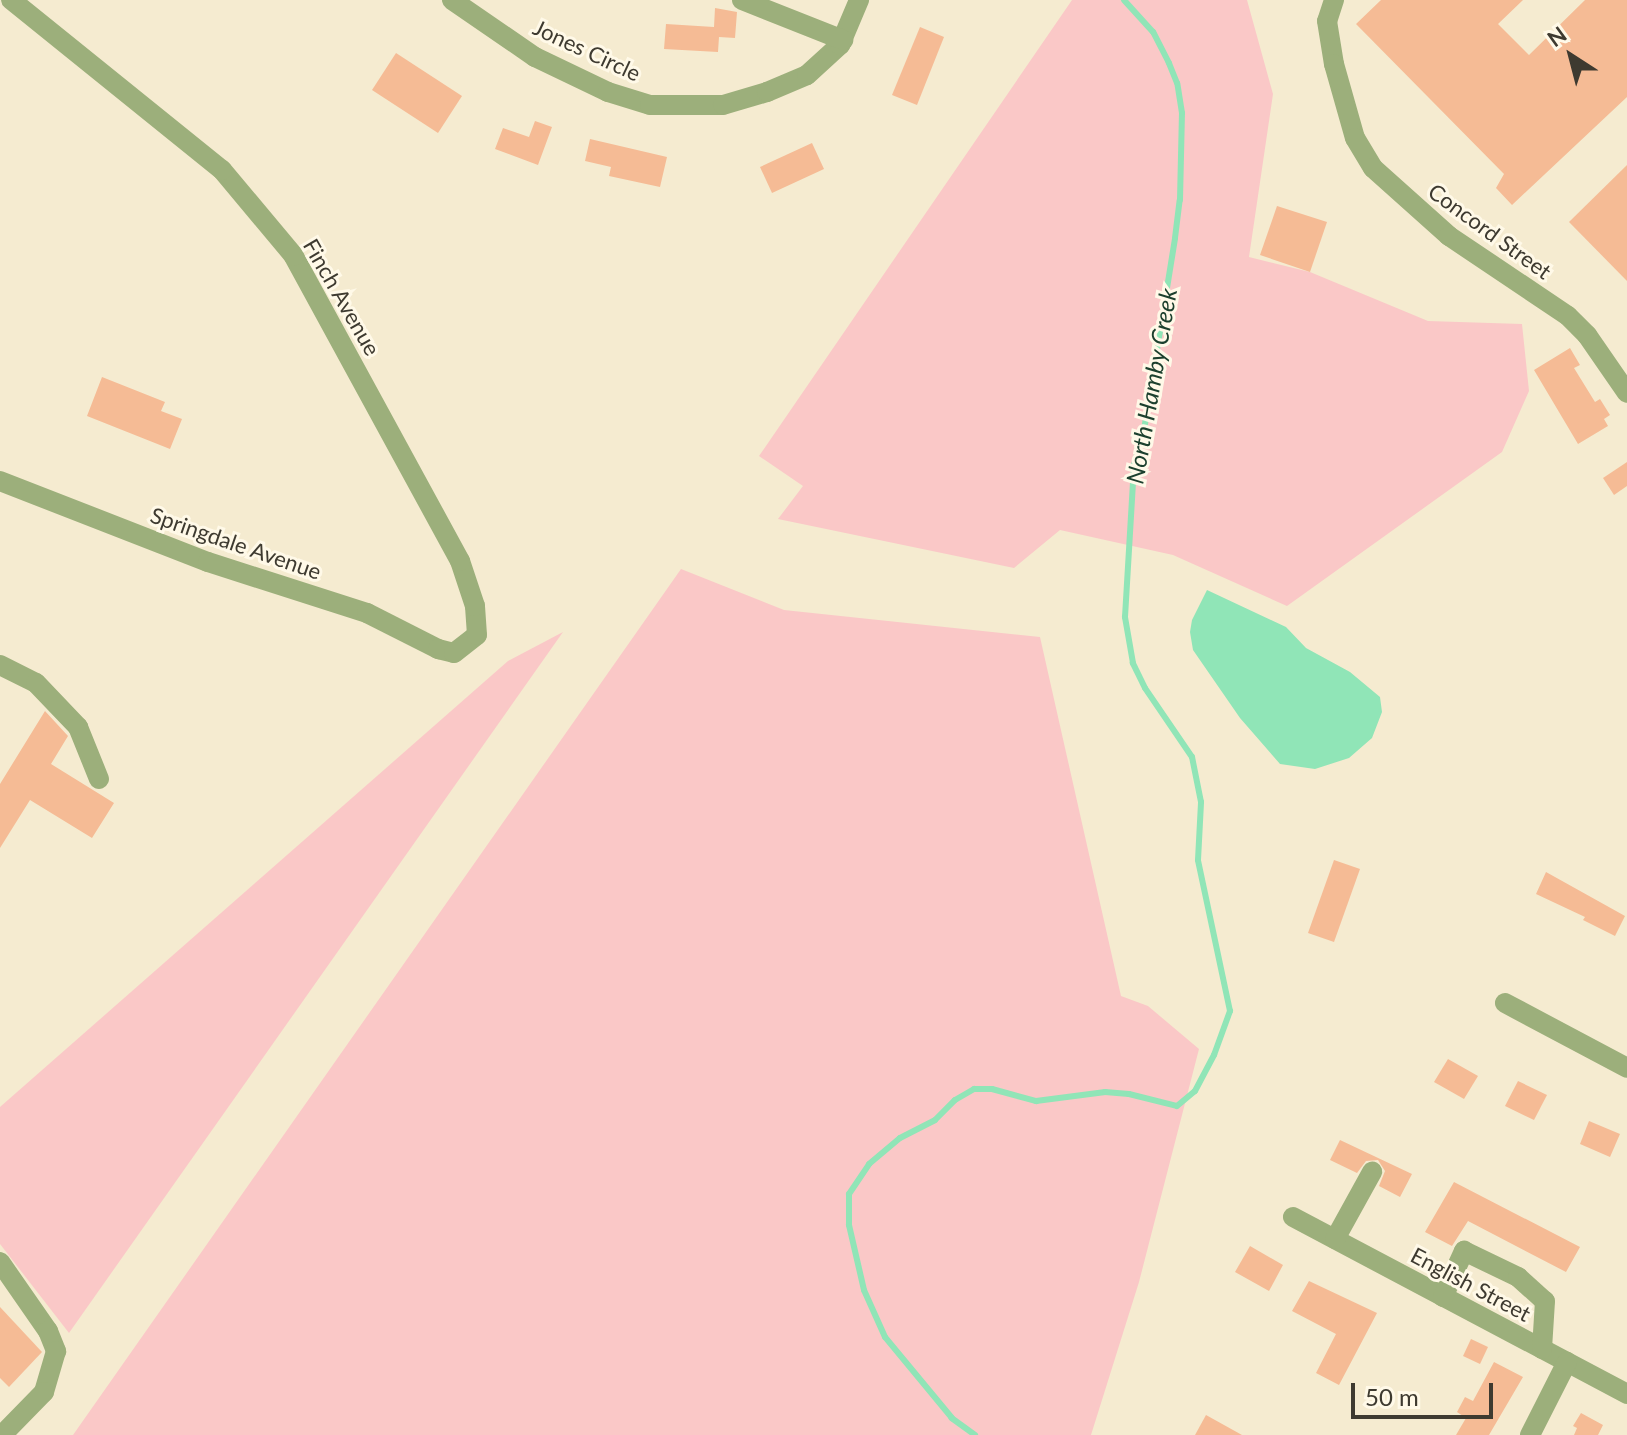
<!DOCTYPE html>
<style>
body{margin:0}
#map{position:relative;width:1627px;height:1435px;overflow:hidden;background:#f5ebd0;font-family:Lato,sans-serif}
div>[style]{position:absolute}
.green>*{inset:0;background:#fac8c7}
.water>*{inset:0;background:#90e5b7}
.stream>*{height:6px;margin:-3px;padding:0 3px;transform-origin:3px;border-radius:3px;background:#90e5b7}
.building>*{inset:0;background:#f5bb95}
.minor>*{height:20px;margin:-10px;padding:0 10px;transform-origin:10px;border-radius:10px;background:#9caf7b}
span{translate:-50% -50%;white-space:nowrap;text-align:center;line-height:1.15;-webkit-text-stroke:6px #fff9e8;paint-order:stroke}
.street-label{font-size:22px;color:#3e3a30}
.water-label{font-size:24px;color:#1c402e;font-style:italic}
.north{position:absolute;left:1531px;top:16px;width:80px;height:80px;-webkit-text-stroke:6px #fff9e8;paint-order:stroke;rotate:324deg;font-size:22px;font-weight:700;line-height:32px;text-align:center;color:#3e3a30}
.north::after{content:'';display:block;margin:auto;width:28px;height:36px;background:#3e3a30;clip-path:polygon(50% 0,100% 100%,50% 72%,0 100%)}
.scale{position:absolute;left:1351px;top:1383px;width:142px;height:36px;box-sizing:border-box;border:4px solid #3e3a30;border-top:0;padding-left:10px;font-size:24px;line-height:28px;white-space:nowrap;color:#3e3a30;-webkit-text-stroke:6px #fff9e8;paint-order:stroke}
</style>
<div id="map">
<div class="green">
<div style="clip-path:polygon(1072px 0,1247px 0,1273px 94px,1249px 257px,1310px 272px,1428px 321px,1522px 324px,1529px 391px,1502px 452px,1287px 606px,1173px 555px,1060px 530px,1014px 568px,778px 519px,803px 486px,759px 456px)"></div>
<div style="clip-path:polygon(681px 569px,784px 610px,1040px 637px,1121px 996px,1148px 1006px,1199px 1049px,1139px 1282px,1091px 1435px,73px 1435px)"></div>
<div style="clip-path:polygon(563px 632px,69px 1333px,0 1244px,0 1107px,508px 661px)"></div>
</div>
<div class="water">
<div style="clip-path:polygon(1207px 590px,1286px 627px,1306px 648px,1350px 672px,1380px 697px,1382px 712px,1372px 738px,1349px 758px,1315px 769px,1280px 764px,1240px 718px,1193px 650px,1190px 632px,1192px 620px)"></div>
</div>
<div class="stream">
<div style="left:975px;top:1435px;width:29px;rotate:-144deg"></div>
<div style="left:952px;top:1418px;width:105px;rotate:-129.6deg"></div>
<div style="left:885px;top:1337px;width:51px;rotate:-114.1deg"></div>
<div style="left:864px;top:1290px;width:67px;rotate:-103deg"></div>
<div style="left:849px;top:1225px;width:31px;rotate:-90deg"></div>
<div style="left:849px;top:1194px;width:36px;rotate:-56deg"></div>
<div style="left:869px;top:1164px;width:40px;rotate:-40deg"></div>
<div style="left:900px;top:1138px;width:39px;rotate:-27deg"></div>
<div style="left:935px;top:1120px;width:28px;rotate:-45deg"></div>
<div style="left:955px;top:1100px;width:22px;rotate:-30deg"></div>
<div style="left:974px;top:1089px;width:18px"></div>
<div style="left:992px;top:1089px;width:46px;rotate:15.3deg"></div>
<div style="left:1036px;top:1101px;width:70px;rotate:-7.4deg"></div>
<div style="left:1105px;top:1092px;width:24px;rotate:5deg"></div>
<div style="left:1129px;top:1094px;width:49px;rotate:14deg"></div>
<div style="left:1177px;top:1106px;width:23px;rotate:-40deg"></div>
<div style="left:1195px;top:1091px;width:41px;rotate:-62.2deg"></div>
<div style="left:1214px;top:1055px;width:47px;rotate:-70deg"></div>
<div style="left:1230px;top:1011px;width:154px;rotate:-102deg"></div>
<div style="left:1198px;top:860px;width:58px;rotate:-87deg"></div>
<div style="left:1201px;top:802px;width:46px;rotate:-101.3deg"></div>
<div style="left:1192px;top:757px;width:83px;rotate:-124.3deg"></div>
<div style="left:1145px;top:688px;width:28px;rotate:-116deg"></div>
<div style="left:1133px;top:663px;width:47px;rotate:-99.9deg"></div>
<div style="left:1125px;top:617px;width:152px;rotate:-86.6deg"></div>
<div style="left:1134px;top:465px;width:36px;rotate:-74deg"></div>
<div style="left:1144px;top:430px;width:194px;rotate:-80.8deg"></div>
<div style="left:1175px;top:238px;width:38px;rotate:-83deg"></div>
<div style="left:1180px;top:200px;width:87px;rotate:-88.7deg"></div>
<div style="left:1182px;top:113px;width:30px;rotate:-99deg"></div>
<div style="left:1177px;top:83px;width:22px;rotate:-112deg"></div>
<div style="left:1169px;top:63px;width:35px;rotate:-117deg"></div>
<div style="left:1153px;top:32px;width:43px;rotate:-132.2deg"></div>
</div>
<div class="building">
<div style="clip-path:polygon(1381px 0,1523px 0,1498px 24px,1529px 55px,1585px 0,1627px 0,1627px 97px,1512px 205px,1496px 188px,1504px 174px,1356px 24px)"></div>
<div style="clip-path:polygon(715px 8px,737px 12px,735px 38px,719px 37px,718px 52px,664px 49px,666px 24px,714px 27px)"></div>
<div style="clip-path:polygon(920px 27px,944px 37px,917px 105px,892px 95px)"></div>
<div style="clip-path:polygon(396px 53px,462px 96px,438px 133px,372px 90px)"></div>
<div style="clip-path:polygon(535px 121px,552px 127px,538px 165px,495px 149px,503px 128px,529px 137px)"></div>
<div style="clip-path:polygon(590px 139px,667px 157px,660px 187px,609px 176px,611px 167px,585px 161px)"></div>
<div style="clip-path:polygon(812px 143px,824px 169px,772px 193px,760px 167px)"></div>
<div style="clip-path:polygon(1627px 165px,1627px 281px,1569px 222px)"></div>
<div style="clip-path:polygon(1277px 206px,1327px 222px,1310px 272px,1260px 255px)"></div>
<div style="clip-path:polygon(1570px 348px,1580px 365px,1574px 368px,1595px 402px,1600px 399px,1610px 415px,1604px 419px,1608px 426px,1578px 444px,1534px 370px)"></div>
<div style="clip-path:polygon(102px 377px,165px 402px,161px 411px,182px 419px,170px 449px,87px 416px)"></div>
<div style="clip-path:polygon(1627px 462px,1627px 486px,1614px 495px,1603px 478px)"></div>
<div style="clip-path:polygon(45px 711px,68px 736px,51px 764px,114px 803px,92px 838px,30px 800px,0 848px,0 784px)"></div>
<div style="clip-path:polygon(1334px 860px,1360px 869px,1334px 942px,1308px 933px)"></div>
<div style="clip-path:polygon(1546px 872px,1625px 916px,1615px 936px,1583px 920px,1585px 917px,1536px 894px)"></div>
<div style="clip-path:polygon(1448px 1059px,1478px 1076px,1464px 1099px,1434px 1082px)"></div>
<div style="clip-path:polygon(1518px 1081px,1547px 1095px,1534px 1120px,1505px 1106px)"></div>
<div style="clip-path:polygon(1589px 1121px,1620px 1134px,1610px 1157px,1580px 1144px)"></div>
<div style="clip-path:polygon(1340px 1140px,1412px 1174px,1400px 1197px,1379px 1186px,1385px 1171px,1378px 1160px,1366px 1161px,1357px 1173px,1330px 1160px)"></div>
<div style="clip-path:polygon(1454px 1182px,1580px 1247px,1566px 1272px,1468px 1221px,1452px 1246px,1425px 1232px)"></div>
<div style="clip-path:polygon(1250px 1246px,1283px 1265px,1269px 1291px,1235px 1272px)"></div>
<div style="clip-path:polygon(1309px 1281px,1377px 1313px,1339px 1385px,1316px 1373px,1336px 1334px,1292px 1311px)"></div>
<div style="clip-path:polygon(0 1307px,42px 1352px,9px 1387px,0 1378px)"></div>
<div style="clip-path:polygon(1471px 1339px,1488px 1347px,1480px 1364px,1463px 1356px)"></div>
<div style="clip-path:polygon(1494px 1362px,1523px 1377px,1489px 1435px,1456px 1435px,1466px 1418px,1457px 1412px,1465px 1397px,1473px 1401px)"></div>
<div style="clip-path:polygon(1581px 1413px,1603px 1425px,1598px 1435px,1574px 1435px,1577px 1428px,1573px 1426px)"></div>
<div style="clip-path:polygon(1206px 1415px,1242px 1435px,1195px 1435px)"></div>
</div>
<div class="minor">
<div style="left:452px;top:0;width:101px;rotate:34.5deg"></div>
<div style="left:535px;top:57px;width:81px;rotate:25.6deg"></div>
<div style="left:608px;top:92px;width:44px;rotate:17.2deg"></div>
<div style="left:650px;top:105px;width:73px"></div>
<div style="left:723px;top:105px;width:46px;rotate:-16.5deg"></div>
<div style="left:767px;top:92px;width:43px;rotate:-23deg"></div>
<div style="left:807px;top:75px;width:45px;rotate:-42.3deg"></div>
<div style="left:840px;top:45px;width:49px;rotate:-67.1deg"></div>
<div style="left:742px;top:0;width:109px;rotate:21.6deg"></div>
<div style="left:1334px;top:0;width:22px;rotate:108deg"></div>
<div style="left:1327px;top:21px;width:44px;rotate:80.8deg"></div>
<div style="left:1334px;top:64px;width:77px;rotate:74.2deg"></div>
<div style="left:1355px;top:138px;width:35px;rotate:59deg"></div>
<div style="left:1373px;top:168px;width:102px;rotate:41.8deg"></div>
<div style="left:1449px;top:236px;width:143px;rotate:33.9deg"></div>
<div style="left:1568px;top:316px;width:27px;rotate:45deg"></div>
<div style="left:1587px;top:335px;width:70px;rotate:55.4deg"></div>
<div style="left:0;top:481px;width:223px;rotate:21.3deg"></div>
<div style="left:208px;top:562px;width:167px;rotate:17.8deg"></div>
<div style="left:367px;top:613px;width:80px;rotate:26.9deg"></div>
<div style="left:438px;top:649px;width:16px;rotate:14deg"></div>
<div style="left:454px;top:653px;width:29px;rotate:-38deg"></div>
<div style="left:477px;top:635px;width:29px;rotate:-94deg"></div>
<div style="left:475px;top:606px;width:47px;rotate:-108.4deg"></div>
<div style="left:460px;top:561px;width:347px;rotate:-118.6deg"></div>
<div style="left:294px;top:256px;width:112px;rotate:-129.9deg"></div>
<div style="left:222px;top:170px;width:271px;rotate:-141.1deg"></div>
<div style="left:0;top:665px;width:40px;rotate:26.6deg"></div>
<div style="left:36px;top:683px;width:61px;rotate:46.3deg"></div>
<div style="left:78px;top:727px;width:56px;rotate:68deg"></div>
<div style="left:1505px;top:1003px;width:138px;rotate:28deg"></div>
<div style="left:1293px;top:1217px;width:378px;rotate:27.9deg"></div>
<div style="left:1335px;top:1239px;width:77px;rotate:-61.1deg"></div>
<div style="left:0;top:1262px;width:84px;rotate:55.2deg"></div>
<div style="left:48px;top:1331px;width:22px;rotate:68deg"></div>
<div style="left:56px;top:1351px;width:43px;rotate:106.3deg"></div>
<div style="left:44px;top:1392px;width:60px;rotate:134.3deg"></div>
<div style="left:1443px;top:1297px;width:51px;rotate:-65.5deg"></div>
<div style="left:1464px;top:1251px;width:60px;rotate:25.7deg"></div>
<div style="left:1518px;top:1277px;width:36px;rotate:42deg"></div>
<div style="left:1545px;top:1301px;width:48px;rotate:93.6deg"></div>
<div style="left:1530px;top:1435px;width:82px;rotate:-63.1deg"></div>
</div>
<div class="street-label">
<span style="left:587px;top:50px;rotate:25deg">Jones Circle</span>
<span style="left:1490px;top:231px;rotate:36deg">Concord Street</span>
<span style="left:342px;top:297px;rotate:60deg">Finch Avenue</span>
<span style="left:236px;top:543px;rotate:19deg">Springdale Avenue</span>
<span style="left:1471px;top:1284px;rotate:28deg">English Street</span>
</div>
<div class="water-label">
<span style="left:1151px;top:386px;rotate:-80deg">North Hamby Creek</span>
</div>
<div class="north">N</div>
<div class="scale">50 m</div>
</div>
